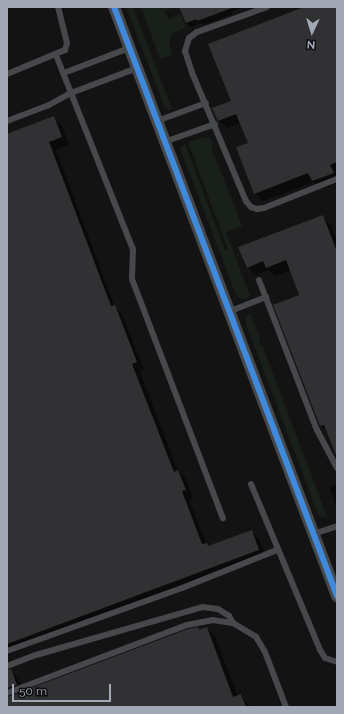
<!DOCTYPE html>
<style>
body{margin:0}
#map{position:relative;width:344px;height:714px;overflow:hidden;background:#131313;font-family:Raleway,sans-serif}
div>[style]{position:absolute}
.green>*{inset:0;background:#19201a}
.shadow>*{inset:0;background:#0007}
.building>*{inset:0;background:#313133}
.lane>*{height:6px;margin:-3px;padding:0 3px;transform-origin:3px;border-radius:3px;background:#46484c}
.street>*{height:12px;margin:-6px;padding:0 6px;transform-origin:6px;border-radius:6px;background:#46484c}
.cycleway>*{height:6px;margin:-3px;padding:0 3px;transform-origin:3px;border-radius:3px;background:#408adc}
span{translate:-50% -50%;white-space:nowrap;text-align:center;line-height:1.15;-webkit-text-stroke:3px #0d0d0f;paint-order:stroke}
.frame{position:absolute;inset:0;border:8px solid #a2a8b6;pointer-events:none}
.north{position:absolute;left:292px;top:12px;width:40px;height:40px;-webkit-text-stroke:3px #0d0d0f;paint-order:stroke;rotate:184deg;font-size:11px;font-weight:700;line-height:16px;text-align:center;color:#a2a8b6}
.north::after{content:'';display:block;margin:auto;width:14px;height:18px;background:#a2a8b6;clip-path:polygon(50% 0,100% 100%,50% 72%,0 100%)}
.scale{position:absolute;left:12px;top:684px;width:99px;height:18px;box-sizing:border-box;border:2px solid #a2a8b6;border-top:0;padding-left:5px;font-size:12px;line-height:14px;white-space:nowrap;color:#a2a8b6;-webkit-text-stroke:3px #0d0d0f;paint-order:stroke}
</style>
<div id="map">
<div class="green">
<div style="clip-path:polygon(126px 7px,133px 7px,172px 109px,169px 110px,165px 108px)"></div>
<div style="clip-path:polygon(141px 7px,175px 7px,165px 11px,168px 19px,180px 14px,186px 27px,171px 34px,169px 43px,172px 55px,160px 59px)"></div>
<div style="clip-path:polygon(206px 137px,210px 138px,214px 144px,211px 146px,242px 226px,226px 232px,250px 296px,245px 299px,240px 298px,236px 295px,180px 148px,185px 144px,225px 250px,228px 249px,188px 142px)"></div>
<div style="clip-path:polygon(250px 313px,260px 338px,259px 344px,263px 347px,327px 517px,321px 517px,318px 514px,246px 324px,246px 317px)"></div>
</div>
<div class="shadow">
<div style="clip-path:polygon(180px 7px,244px 7px,231px 12px,232px 14px,203px 25px,201px 23px,191px 27px,186px 23px)"></div>
<div style="clip-path:polygon(307px 7px,337px 7px,337px 183px,321px 189px,314px 182px,263px 201px,255px 193px,249px 144px,241px 123px,227px 128px,219px 120px)"></div>
<div style="clip-path:polygon(54px 118px,62px 126px,69px 145px,56px 150px,115px 307px,122px 314px,144px 370px,140px 372px,178px 471px,186px 479px,193px 498px,189px 500px,207px 544px,209px 547px,251px 531px,259px 539px,267px 558px,7px 655px,7px 135px)"></div>
<div style="clip-path:polygon(323px 217px,331px 225px,337px 241px,337px 449px,333px 445px,329px 433px,321px 426px,275px 305px,301px 296px,291px 270px,275px 276px,269px 270px,256px 275px,248px 267px)"></div>
<div style="clip-path:polygon(337px 484px,337px 511px,330px 487px)"></div>
<div style="clip-path:polygon(207px 628px,215px 637px,238px 696px,241px 695px,250px 707px,7px 707px,7px 673px,11px 672px,19px 680px,24px 692px,198px 629px,200px 631px)"></div>
</div>
<div class="building">
<div style="clip-path:polygon(179px 7px,232px 7px,232px 8px,197px 21px,197px 19px,186px 23px)"></div>
<div style="clip-path:polygon(304px 7px,337px 7px,337px 162px,330px 165px,334px 173px,312px 181px,308px 173px,254px 194px,236px 147px,248px 143px,236px 114px,218px 121px,212px 108px,231px 101px,208px 44px)"></div>
<div style="clip-path:polygon(54px 116px,62px 137px,49px 142px,111px 306px,115px 305px,137px 362px,132px 364px,174px 472px,178px 470px,186px 490px,182px 491px,202px 544px,207px 543px,208px 546px,252px 530px,259px 550px,7px 644px,7px 134px)"></div>
<div style="clip-path:polygon(323px 215px,337px 252px,336px 455px,324px 425px,320px 426px,273px 305px,299px 295px,286px 260px,266px 268px,263px 261px,247px 268px,238px 247px)"></div>
<div style="clip-path:polygon(198px 627px,199px 630px,207px 627px,233px 697px,241px 694px,246px 707px,7px 707px,7px 697px,188px 629px)"></div>
<div style="clip-path:polygon(11px 669px,17px 685px,7px 688px,7px 670px)"></div>
</div>
<div class="lane">
<div style="left:267px;top:7px;width:74px;rotate:160.3deg"></div>
<div style="left:197px;top:32px;width:10px;rotate:143deg"></div>
<div style="left:189px;top:38px;width:14px;rotate:107deg"></div>
<div style="left:185px;top:51px;width:25px;rotate:72deg"></div>
<div style="left:193px;top:75px;width:137px;rotate:67.2deg"></div>
<div style="left:246px;top:201px;width:8px;rotate:50deg"></div>
<div style="left:251px;top:207px;width:6px;rotate:18deg"></div>
<div style="left:257px;top:209px;width:7px;rotate:-8deg"></div>
<div style="left:264px;top:208px;width:79px;rotate:-21.7deg"></div>
<div style="left:56px;top:55px;width:209px;rotate:68.4deg"></div>
<div style="left:133px;top:249px;width:30px;rotate:92deg"></div>
<div style="left:132px;top:279px;width:256px;rotate:69.2deg"></div>
<div style="left:64px;top:73px;width:70px;rotate:-21deg"></div>
<div style="left:7px;top:74px;width:63px;rotate:-22.5deg"></div>
<div style="left:65px;top:50px;width:7px;rotate:-74deg"></div>
<div style="left:67px;top:43px;width:37px;rotate:-104deg"></div>
<div style="left:7px;top:121px;width:45px;rotate:-20.9deg"></div>
<div style="left:49px;top:105px;width:25px;rotate:-29deg"></div>
<div style="left:71px;top:93px;width:71px;rotate:-20.7deg"></div>
<div style="left:157px;top:121px;width:52px;rotate:-20.2deg"></div>
<div style="left:164px;top:142px;width:54px;rotate:-19.4deg"></div>
<div style="left:259px;top:280px;width:161px;rotate:68.9deg"></div>
<div style="left:317px;top:430px;width:43px;rotate:62.2deg"></div>
<div style="left:228px;top:312px;width:41px;rotate:-21.5deg"></div>
<div style="left:251px;top:484px;width:180px;rotate:67.4deg"></div>
<div style="left:320px;top:650px;width:9px;rotate:58deg"></div>
<div style="left:325px;top:658px;width:13px;rotate:18deg"></div>
<div style="left:313px;top:534px;width:25px;rotate:-18deg"></div>
<div style="left:7px;top:651px;width:186px;rotate:-19.8deg"></div>
<div style="left:182px;top:588px;width:102px;rotate:-21.8deg"></div>
<div style="left:7px;top:666px;width:31px;rotate:-21deg"></div>
<div style="left:36px;top:655px;width:173px;rotate:-16.1deg"></div>
<div style="left:202px;top:607px;width:16px;rotate:7deg"></div>
<div style="left:218px;top:609px;width:13px;rotate:32deg"></div>
<div style="left:229px;top:616px;width:8px;rotate:60deg"></div>
<div style="left:7px;top:693px;width:192px;rotate:-20.7deg"></div>
<div style="left:187px;top:625px;width:25px;rotate:-11deg"></div>
<div style="left:212px;top:620px;width:21px;rotate:8deg"></div>
<div style="left:233px;top:623px;width:27px;rotate:31deg"></div>
<div style="left:256px;top:637px;width:17px;rotate:59deg"></div>
<div style="left:265px;top:652px;width:59px;rotate:69.1deg"></div>
</div>
<div class="street">
<div style="left:114px;top:7px;width:630px;rotate:69.26deg"></div>
</div>
<div class="cycleway">
<div style="left:114px;top:7px;width:630px;rotate:69.26deg"></div>
</div>
<div class="frame"></div>
<div class="north">N</div>
<div class="scale">50 m</div>
</div>
